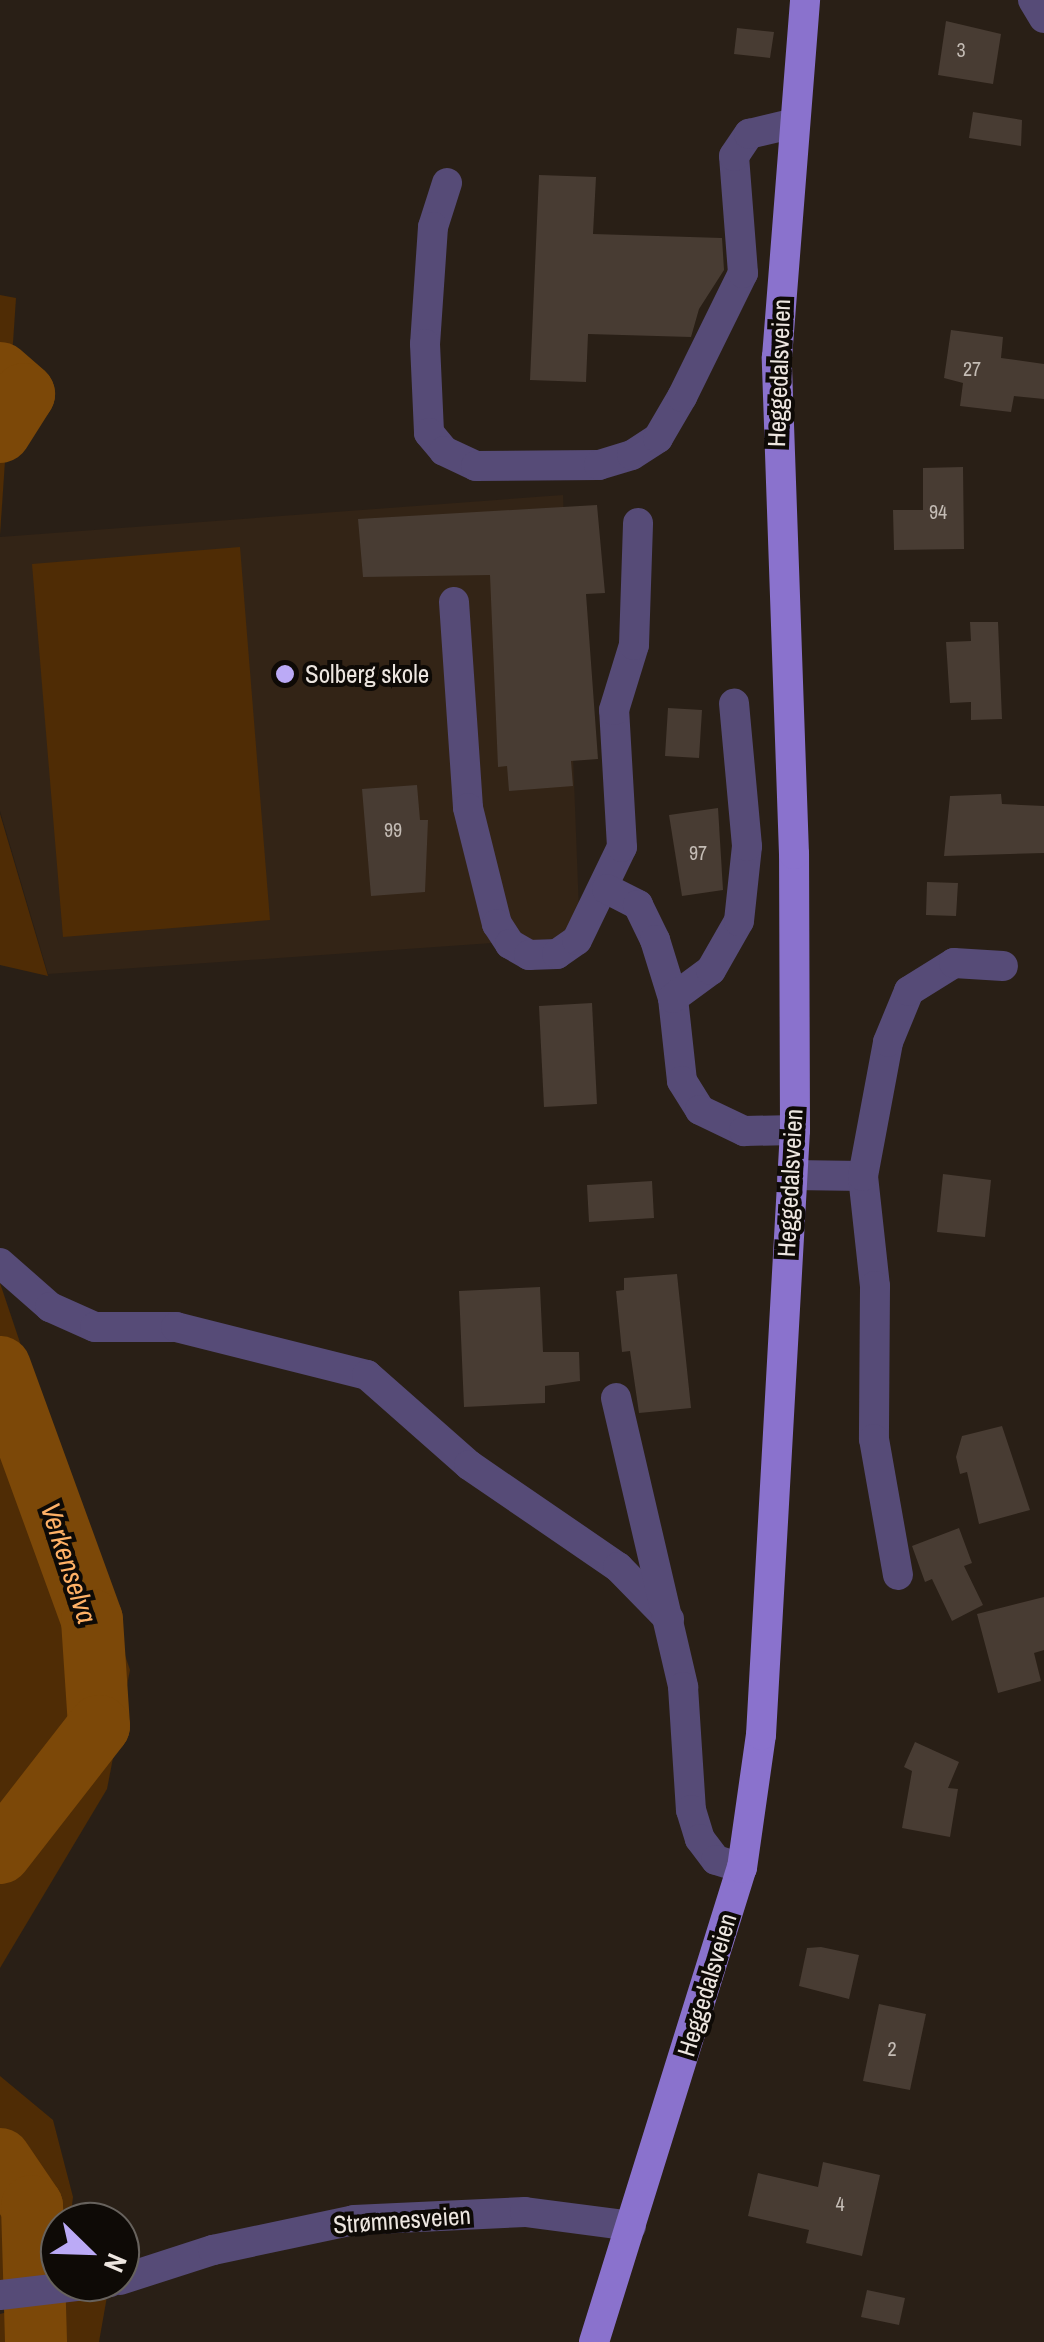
<!DOCTYPE html>
<meta charset="utf-8">
<style>
body{margin:0}
#map{position:relative;width:1044px;height:2342px;overflow:hidden;background:#291f16;font-family:"Archivo Narrow",sans-serif}
div>[style]{position:absolute}
.built>*{inset:0;background:#332416}
.green>*{inset:0;background:#4f2c05}
.river>*{height:62px;margin:-31px;padding:0 31px;transform-origin:31px;border-radius:31px;background:#7c4808}
.building>*{inset:0;background:#483c33}
.minor>*{height:30px;margin:-15px;padding:0 15px;transform-origin:15px;border-radius:15px;background:#564b77}
.major>*{height:30px;margin:-15px;padding:0 15px;transform-origin:15px;border-radius:15px;background:#8a72cd}
.dots>*{width:28px;height:28px;translate:-50% -50%;box-sizing:border-box;border:5px solid #0e0a06;border-radius:50%}
span{translate:-50% -50%;white-space:nowrap;text-align:center;line-height:1.15;-webkit-text-stroke:8px #0e0a06;paint-order:stroke}
.number-label{font-size:20px;color:#c4bcb5}
.number-label span{-webkit-text-stroke-width:0}
.street-label{font-size:25px;color:#ede6e0}
.poi-label{font-size:25px;color:#ede6e0}
.left{translate:0 -50%;text-align:left}
.water-label{font-size:28px;color:#ffb166;font-style:italic}
.north{position:absolute;left:40px;top:2202px;width:100px;height:100px;box-sizing:border-box;background:#0e0a06;border:2px solid #67625d;border-radius:50%;rotate:113deg;font-size:28px;font-weight:700;line-height:40px;text-align:center;color:#ede6e0}
.north::after{content:'';display:block;margin:auto;width:35px;height:45px;background:#bbaaf6;clip-path:polygon(50% 0,100% 100%,50% 72%,0 100%)}
</style>
<div id="map">
<div class="built">
<div style="clip-path:polygon(563px 495px,580px 937px,48px 974px,0 811px,0 537px)"></div>
</div>
<div class="green">
<div style="clip-path:polygon(0 295px,16px 298px,0 535px)"></div>
<div style="clip-path:polygon(240px 547px,270px 920px,63px 937px,32px 564px)"></div>
<div style="clip-path:polygon(0 814px,48px 976px,0 965px)"></div>
<div style="clip-path:polygon(0 1283px,130px 1670px,107px 1789px,0 1968px)"></div>
<div style="clip-path:polygon(0 2076px,53px 2120px,73px 2197px,70px 2222px,60px 2222px,60px 2282px,0 2299px)"></div>
<div style="clip-path:polygon(109px 2285px,99px 2342px,0 2342px,0 2314px)"></div>
</div>
<div class="river">
<div style="left:0;top:373px;width:32px;rotate:41deg"></div>
<div style="left:24px;top:394px;width:45px;rotate:122.3deg"></div>
<div style="left:0;top:1367px;width:269px;rotate:70deg"></div>
<div style="left:92px;top:1620px;width:106px;rotate:86.2deg"></div>
<div style="left:99px;top:1726px;width:161px;rotate:127.9deg"></div>
<div style="left:0;top:2159px;width:57px;rotate:55.8deg"></div>
<div style="left:32px;top:2206px;width:136px;rotate:88.3deg"></div>
</div>
<div class="building">
<div style="clip-path:polygon(946px 21px,1001px 34px,993px 84px,938px 75px)"></div>
<div style="clip-path:polygon(737px 28px,774px 32px,770px 58px,734px 54px)"></div>
<div style="clip-path:polygon(973px 112px,1022px 120px,1021px 146px,969px 138px)"></div>
<div style="clip-path:polygon(539px 175px,596px 177px,593px 234px,722px 238px,724px 270px,699px 309px,691px 337px,588px 334px,586px 382px,530px 380px)"></div>
<div style="clip-path:polygon(951px 330px,1003px 337px,1001px 358px,1044px 364px,1044px 399px,1014px 396px,1011px 412px,960px 406px,963px 383px,944px 378px)"></div>
<div style="clip-path:polygon(963px 467px,964px 549px,894px 550px,893px 510px,923px 510px,923px 468px)"></div>
<div style="clip-path:polygon(597px 505px,605px 593px,586px 594px,598px 759px,571px 761px,573px 786px,509px 791px,507px 766px,498px 767px,490px 575px,363px 577px,358px 519px)"></div>
<div style="clip-path:polygon(970px 622px,998px 622px,1002px 719px,971px 720px,971px 702px,950px 703px,946px 642px,971px 641px)"></div>
<div style="clip-path:polygon(668px 708px,702px 710px,699px 758px,665px 756px)"></div>
<div style="clip-path:polygon(417px 785px,420px 820px,428px 820px,425px 892px,371px 896px,362px 789px)"></div>
<div style="clip-path:polygon(1001px 794px,1002px 804px,1044px 806px,1044px 853px,944px 856px,950px 796px)"></div>
<div style="clip-path:polygon(718px 808px,723px 890px,682px 896px,669px 815px)"></div>
<div style="clip-path:polygon(927px 882px,958px 883px,956px 916px,926px 915px)"></div>
<div style="clip-path:polygon(592px 1003px,597px 1104px,544px 1107px,539px 1006px)"></div>
<div style="clip-path:polygon(943px 1174px,991px 1180px,985px 1237px,937px 1232px)"></div>
<div style="clip-path:polygon(652px 1181px,654px 1218px,589px 1222px,587px 1185px)"></div>
<div style="clip-path:polygon(677px 1274px,691px 1408px,639px 1413px,630px 1351px,622px 1352px,616px 1291px,624px 1290px,624px 1278px)"></div>
<div style="clip-path:polygon(540px 1287px,543px 1352px,579px 1352px,580px 1381px,545px 1386px,545px 1403px,464px 1407px,459px 1291px)"></div>
<div style="clip-path:polygon(1002px 1426px,1030px 1510px,979px 1524px,967px 1472px,960px 1474px,956px 1457px,962px 1436px)"></div>
<div style="clip-path:polygon(959px 1528px,972px 1563px,964px 1566px,983px 1605px,952px 1621px,932px 1579px,925px 1582px,912px 1546px)"></div>
<div style="clip-path:polygon(1044px 1597px,1044px 1650px,1034px 1653px,1041px 1681px,998px 1693px,977px 1614px)"></div>
<div style="clip-path:polygon(915px 1742px,959px 1762px,948px 1788px,958px 1789px,950px 1837px,902px 1828px,912px 1771px,904px 1767px)"></div>
<div style="clip-path:polygon(821px 1947px,859px 1955px,849px 1999px,799px 1986px,807px 1948px)"></div>
<div style="clip-path:polygon(879px 2004px,926px 2014px,910px 2090px,863px 2081px)"></div>
<div style="clip-path:polygon(823px 2162px,880px 2175px,862px 2256px,806px 2243px,809px 2230px,748px 2216px,758px 2173px,818px 2187px)"></div>
<div style="clip-path:polygon(867px 2290px,905px 2298px,899px 2325px,861px 2317px)"></div>
</div>
<div class="minor">
<div style="left:1033px;top:0;width:21px;rotate:59deg"></div>
<div style="left:447px;top:183px;width:46px;rotate:107.7deg"></div>
<div style="left:433px;top:227px;width:117px;rotate:93.9deg"></div>
<div style="left:425px;top:344px;width:89px;rotate:87.4deg"></div>
<div style="left:429px;top:433px;width:23px;rotate:50deg"></div>
<div style="left:444px;top:451px;width:35px;rotate:25deg"></div>
<div style="left:476px;top:466px;width:123px;rotate:-0.5deg"></div>
<div style="left:599px;top:465px;width:34px;rotate:-17deg"></div>
<div style="left:632px;top:455px;width:31px;rotate:-33deg"></div>
<div style="left:658px;top:438px;width:48px;rotate:-59.7deg"></div>
<div style="left:682px;top:397px;width:138px;rotate:-63.8deg"></div>
<div style="left:743px;top:273px;width:117px;rotate:-94.4deg"></div>
<div style="left:734px;top:156px;width:27px;rotate:-56deg"></div>
<div style="left:749px;top:134px;width:47px;rotate:-13.4deg"></div>
<div style="left:454px;top:602px;width:206px;rotate:86.1deg"></div>
<div style="left:468px;top:808px;width:120px;rotate:76deg"></div>
<div style="left:497px;top:924px;width:24px;rotate:57deg"></div>
<div style="left:510px;top:944px;width:22px;rotate:30deg"></div>
<div style="left:529px;top:955px;width:28px;rotate:-2deg"></div>
<div style="left:557px;top:954px;width:24px;rotate:-35deg"></div>
<div style="left:577px;top:940px;width:103px;rotate:-64.2deg"></div>
<div style="left:622px;top:847px;width:137px;rotate:-93.3deg"></div>
<div style="left:614px;top:710px;width:68px;rotate:-72.9deg"></div>
<div style="left:634px;top:645px;width:122px;rotate:-88.1deg"></div>
<div style="left:607px;top:889px;width:35px;rotate:27deg"></div>
<div style="left:638px;top:905px;width:39px;rotate:64deg"></div>
<div style="left:655px;top:940px;width:61px;rotate:72.8deg"></div>
<div style="left:673px;top:998px;width:83px;rotate:83.8deg"></div>
<div style="left:682px;top:1081px;width:34px;rotate:58deg"></div>
<div style="left:700px;top:1110px;width:49px;rotate:25.5deg"></div>
<div style="left:744px;top:1131px;width:51px;rotate:-1.1deg"></div>
<div style="left:673px;top:998px;width:47px;rotate:-36.4deg"></div>
<div style="left:711px;top:970px;width:56px;rotate:-60.3deg"></div>
<div style="left:739px;top:921px;width:75px;rotate:-83.9deg"></div>
<div style="left:747px;top:846px;width:143px;rotate:-95.2deg"></div>
<div style="left:792px;top:1175px;width:71px;rotate:0.8deg"></div>
<div style="left:863px;top:1176px;width:111px;rotate:83.8deg"></div>
<div style="left:875px;top:1286px;width:153px;rotate:90.4deg"></div>
<div style="left:874px;top:1439px;width:138px;rotate:80deg"></div>
<div style="left:863px;top:1176px;width:136px;rotate:-79.4deg"></div>
<div style="left:888px;top:1042px;width:55px;rotate:-67.6deg"></div>
<div style="left:909px;top:991px;width:53px;rotate:-31.9deg"></div>
<div style="left:954px;top:963px;width:49px;rotate:3.5deg"></div>
<div style="left:0;top:1263px;width:67px;rotate:41.3deg"></div>
<div style="left:50px;top:1307px;width:49px;rotate:24deg"></div>
<div style="left:95px;top:1327px;width:81px"></div>
<div style="left:176px;top:1327px;width:197px;rotate:14.1deg"></div>
<div style="left:367px;top:1375px;width:136px;rotate:41.4deg"></div>
<div style="left:469px;top:1465px;width:181px;rotate:34.4deg"></div>
<div style="left:618px;top:1567px;width:73px;rotate:45.6deg"></div>
<div style="left:616px;top:1398px;width:297px;rotate:76.9deg"></div>
<div style="left:683px;top:1687px;width:123px;rotate:86.3deg"></div>
<div style="left:691px;top:1810px;width:30px;rotate:73deg"></div>
<div style="left:700px;top:1839px;width:26px;rotate:53deg"></div>
<div style="left:716px;top:1860px;width:27px;rotate:17deg"></div>
<div style="left:120px;top:2280px;width:98px;rotate:-17.9deg"></div>
<div style="left:213px;top:2250px;width:144px;rotate:-12deg"></div>
<div style="left:354px;top:2220px;width:171px;rotate:-2.7deg"></div>
<div style="left:525px;top:2212px;width:107px;rotate:7.5deg"></div>
<div style="left:0;top:2295px;width:111px;rotate:-6.7deg"></div>
</div>
<div class="major">
<div style="left:594px;top:2342px;width:497px;rotate:-72.7deg"></div>
<div style="left:742px;top:1868px;width:134px;rotate:-81.9deg"></div>
<div style="left:761px;top:1735px;width:606px;rotate:-86.78deg"></div>
<div style="left:795px;top:1130px;width:276px;rotate:-90.2deg"></div>
<div style="left:794px;top:854px;width:497px;rotate:-92deg"></div>
<div style="left:777px;top:357px;width:358px;rotate:-85.5deg"></div>
</div>
<div class="dots">
<div style="left:285px;top:674px;background:#bbaaf6"></div>
</div>
<div class="number-label">
<span style="left:961px;top:49px">3</span>
<span style="left:972px;top:368px">27</span>
<span style="left:938px;top:511px">94</span>
<span style="left:393px;top:829px">99</span>
<span style="left:698px;top:852px">97</span>
<span style="left:892px;top:2048px">2</span>
<span style="left:840px;top:2203px">4</span>
</div>
<div class="street-label">
<span style="left:779px;top:373px;rotate:-88deg">Heggedalsveien</span>
<span style="left:790px;top:1183px;rotate:-87deg">Heggedalsveien</span>
<span style="left:707px;top:1985px;rotate:-73deg">Heggedalsveien</span>
<span style="left:402px;top:2220px;rotate:-4deg">Strømnesveien</span>
</div>
<div class="poi-label">
<span class="left" style="left:305px;top:674px">Solberg skole</span>
</div>
<div class="water-label">
<span style="left:69px;top:1563px;rotate:72deg">Verkenselva</span>
</div>
<div class="north">N</div>
</div>
